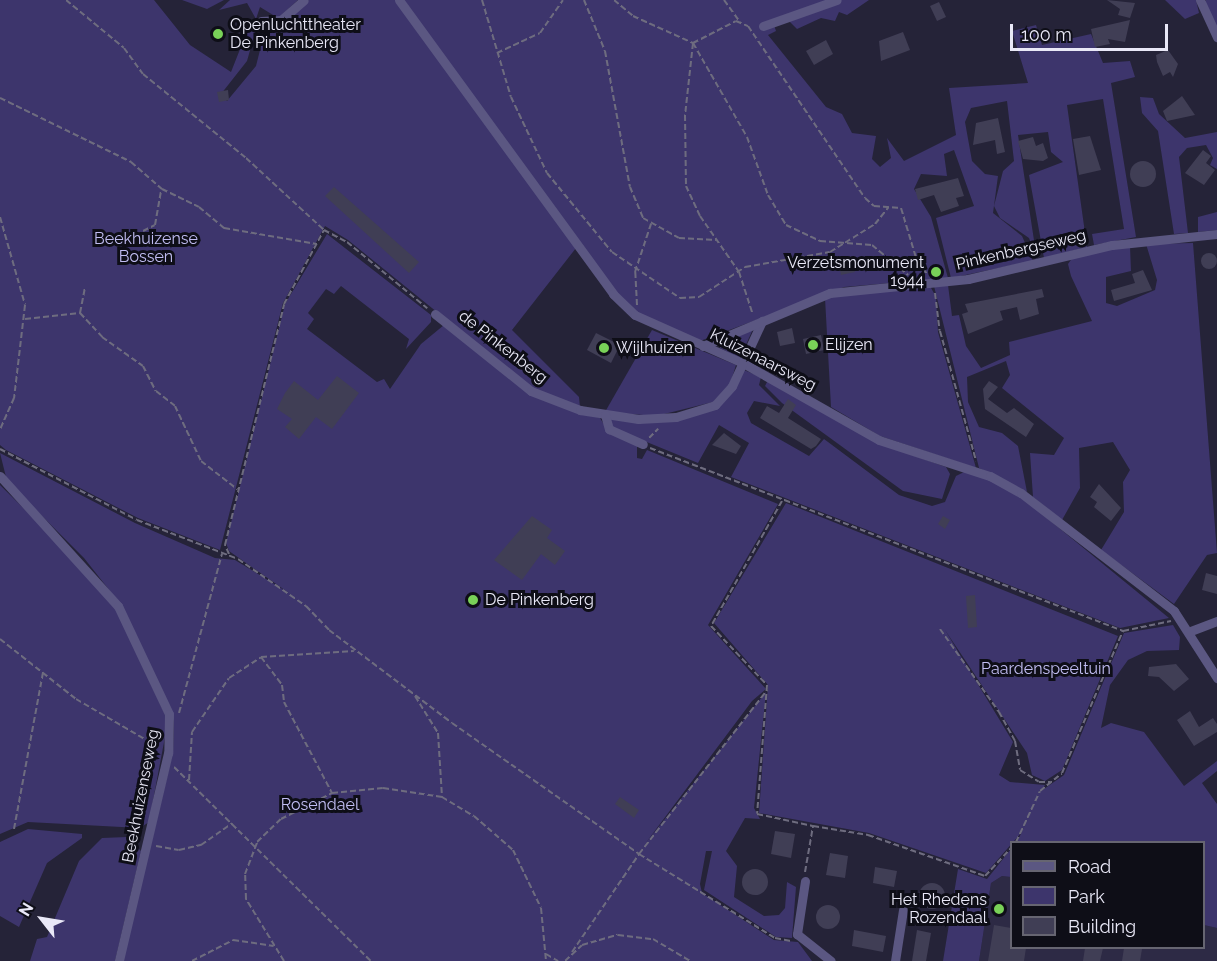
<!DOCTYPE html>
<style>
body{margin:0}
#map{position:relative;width:1217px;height:961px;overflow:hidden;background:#252338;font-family:Raleway,sans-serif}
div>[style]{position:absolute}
.built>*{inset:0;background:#2d2a45}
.green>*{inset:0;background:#3d356c}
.building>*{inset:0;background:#403e55}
.round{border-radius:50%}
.path>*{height:2px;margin-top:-1px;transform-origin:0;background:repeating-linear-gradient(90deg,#6e6c7f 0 6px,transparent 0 9px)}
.minor>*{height:9px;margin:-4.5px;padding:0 4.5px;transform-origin:4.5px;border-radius:4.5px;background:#5b5782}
.dots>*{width:16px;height:16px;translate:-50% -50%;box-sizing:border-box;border:3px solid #0e0e17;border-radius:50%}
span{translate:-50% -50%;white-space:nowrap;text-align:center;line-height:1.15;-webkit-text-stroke:6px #0e0e17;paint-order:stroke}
.poi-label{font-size:16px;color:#e9e8f7}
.left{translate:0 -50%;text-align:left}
.right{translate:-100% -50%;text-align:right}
.park-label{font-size:16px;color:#c1bdf2}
.street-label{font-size:16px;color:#e9e8f7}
.legend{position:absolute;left:1010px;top:841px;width:195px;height:108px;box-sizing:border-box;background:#0e0e17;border:2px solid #666571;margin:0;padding:8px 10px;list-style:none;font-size:18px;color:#e9e8f7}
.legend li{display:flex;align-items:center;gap:12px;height:30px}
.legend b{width:30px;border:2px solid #666571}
.north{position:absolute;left:12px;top:889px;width:60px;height:60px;-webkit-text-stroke:4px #0e0e17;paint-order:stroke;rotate:301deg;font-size:16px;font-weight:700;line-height:24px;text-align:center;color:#e9e8f7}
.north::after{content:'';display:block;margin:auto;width:21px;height:27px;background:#e9e8f7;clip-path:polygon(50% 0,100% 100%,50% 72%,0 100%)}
.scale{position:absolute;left:1010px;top:24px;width:158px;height:27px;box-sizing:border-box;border:3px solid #e9e8f7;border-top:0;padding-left:8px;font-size:18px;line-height:21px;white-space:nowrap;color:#e9e8f7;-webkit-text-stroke:4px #0e0e17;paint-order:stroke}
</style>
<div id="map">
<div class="built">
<div style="clip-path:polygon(1002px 876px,1011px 877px,1012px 948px,1204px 948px,1204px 925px,1217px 928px,1217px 961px,979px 961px,991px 883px)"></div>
</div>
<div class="green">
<div style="clip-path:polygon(0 0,154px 0,190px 45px,231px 72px,250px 24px,257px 26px,247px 61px,221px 94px,227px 101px,256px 66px,266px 26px,309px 0,395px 0,576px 248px,512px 330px,579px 397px,580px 407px,533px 390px,348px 240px,325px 226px,283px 303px,220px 550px,138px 518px,6px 450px,0 445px)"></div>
<div style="clip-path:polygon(182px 0,224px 0,207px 9px)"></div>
<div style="clip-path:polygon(230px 0,298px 0,278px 18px,260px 7px,256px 19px,247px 3px,219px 10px)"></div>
<div style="clip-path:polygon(403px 0,869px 0,847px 15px,839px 12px,835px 21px,821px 18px,797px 29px,789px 21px,774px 25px,776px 31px,768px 35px,826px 107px,842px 114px,852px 133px,876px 136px,872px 159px,880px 167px,891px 158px,887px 138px,904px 161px,956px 135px,949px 88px,1028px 83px,1012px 31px,1036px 25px,1042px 45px,1091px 34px,1103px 63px,1130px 61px,1135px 77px,1111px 83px,1136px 237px,1094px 245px,1092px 234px,1124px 229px,1103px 99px,1067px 105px,1087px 247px,1044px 258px,1029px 175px,1063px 162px,1051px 152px,1048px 132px,1018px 135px,1037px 260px,1029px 238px,1000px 218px,994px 206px,1003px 171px,1014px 161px,1007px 101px,971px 108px,965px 122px,972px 161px,985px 174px,998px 176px,993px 213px,1022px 236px,1033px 261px,951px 278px,936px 218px,974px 206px,954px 150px,944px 154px,947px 176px,921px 174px,914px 189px,931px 217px,948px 278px,844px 287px,700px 341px,644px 318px,615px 292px)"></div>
<div style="clip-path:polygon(1165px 0,1196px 0,1199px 13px,1185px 19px)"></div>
<div style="clip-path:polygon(1206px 0,1217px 0,1217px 28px,1205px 2px)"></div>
<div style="clip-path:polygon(1140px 97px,1153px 98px,1159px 114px,1185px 138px,1217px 132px,1217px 169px,1210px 165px,1213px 158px,1206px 145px,1187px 148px,1179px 157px,1188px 233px,1174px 234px,1158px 131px,1142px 113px)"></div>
<div style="clip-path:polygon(1217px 212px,1217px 230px,1198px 232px,1198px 217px)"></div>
<div style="clip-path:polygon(327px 234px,431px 315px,431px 322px,406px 349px,409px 339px,341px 286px,334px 294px,326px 289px,308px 313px,314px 319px,307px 329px,377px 382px,384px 379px,390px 389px,421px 344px,444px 325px,530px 394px,600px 418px,608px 431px,637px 445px,637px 458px,642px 459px,647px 450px,778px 504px,708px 625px,766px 689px,752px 701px,645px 844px,766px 692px,754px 808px,760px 819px,745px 818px,726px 851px,737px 866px,734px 897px,764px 916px,779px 915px,785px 908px,787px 882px,796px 887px,792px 938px,776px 937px,704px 890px,712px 851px,706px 851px,700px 884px,702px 893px,774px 940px,798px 942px,812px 961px,123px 961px,173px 752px,174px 721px,121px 605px,84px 558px,7px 481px,0 453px,135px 523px,215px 558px,235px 560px,289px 593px,229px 551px,226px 543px,285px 304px)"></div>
<div style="clip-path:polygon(1193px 243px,1217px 553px,1207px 555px,1174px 604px,1101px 550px,1124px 512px,1123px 482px,1130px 470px,1113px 442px,1079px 448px,1080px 488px,1062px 520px,1033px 497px,1030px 453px,1054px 455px,1064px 438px,1002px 388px,1010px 375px,1006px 361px,967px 377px,968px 402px,979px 427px,1002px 433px,1018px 446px,1027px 492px,979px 468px,934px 286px,948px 285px,952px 316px,959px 315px,966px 346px,981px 368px,1010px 355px,1009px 342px,1092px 321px,1071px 276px,1068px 264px,1073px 257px,1130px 246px,1131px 271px,1106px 277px,1106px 303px,1117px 306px,1155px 290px,1157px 280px,1146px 244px)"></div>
<div style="clip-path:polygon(930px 286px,936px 297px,938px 332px,976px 468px,880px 436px,831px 407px,825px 298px)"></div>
<div style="clip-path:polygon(753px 329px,740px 358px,720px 348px,720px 343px)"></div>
<div style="clip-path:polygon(652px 330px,736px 365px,730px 384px,713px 402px,656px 416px,605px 412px)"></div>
<div style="clip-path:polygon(744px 370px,761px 377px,759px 385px,780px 406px,754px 401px,747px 413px,751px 423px,809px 456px,824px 439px,899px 495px,932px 506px,945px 502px,956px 476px,964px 472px,988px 479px,1020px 496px,1169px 618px,1120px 628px,731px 477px,749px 443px,719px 425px,698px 463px,610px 427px,608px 418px,706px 412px)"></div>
<div style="clip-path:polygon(768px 380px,878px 443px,946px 467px,950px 474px,942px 499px,903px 491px,782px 403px,765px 386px)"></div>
<div style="clip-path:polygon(0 485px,79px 563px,115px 607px,168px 721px,149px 822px,140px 828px,28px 822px,0 834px)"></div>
<div style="clip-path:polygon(786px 503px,1118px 636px,1062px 770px,1045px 781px,1032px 775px,1027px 753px,945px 630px,1013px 742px,999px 775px,1010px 782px,1045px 785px,1022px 832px,986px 873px,869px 833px,759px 813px,768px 685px,714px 623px)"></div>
<div style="clip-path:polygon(1173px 625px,1180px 637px,1179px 650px,1147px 651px,1128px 660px,1110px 685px,1101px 728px,1111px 723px,1144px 732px,1184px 786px,1217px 761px,1217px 771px,1202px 783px,1217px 804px,1217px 928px,1204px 925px,1204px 842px,1017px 842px,1041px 791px,1064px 775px,1124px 633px)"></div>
<div style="clip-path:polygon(28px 829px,82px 834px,82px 838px,47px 863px,19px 927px,0 916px,0 842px)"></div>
<div style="clip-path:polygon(127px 837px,141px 851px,115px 961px,30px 961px,37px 939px,47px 937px,79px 861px,102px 838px)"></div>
<div style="clip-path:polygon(1011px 849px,1011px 877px,1002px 876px,991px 883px,979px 961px,943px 961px,958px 869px,987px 879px)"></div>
</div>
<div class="building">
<div style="clip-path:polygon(1107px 0,1135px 3px,1130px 18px,1118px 15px,1120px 9px)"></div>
<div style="clip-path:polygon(939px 2px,946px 17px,937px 21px,930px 6px)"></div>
<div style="clip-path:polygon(1130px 20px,1125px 42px,1108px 39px,1110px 44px,1095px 47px,1091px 29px)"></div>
<div style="clip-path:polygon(903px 32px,910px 50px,881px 61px,879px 41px)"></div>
<div style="clip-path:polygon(826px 40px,833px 54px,814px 65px,806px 51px)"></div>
<div style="clip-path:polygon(1168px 50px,1178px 64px,1173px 77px,1170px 72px,1163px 76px,1157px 62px,1156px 55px)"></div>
<div style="clip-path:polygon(228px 90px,229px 100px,219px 102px,217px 92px)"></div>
<div style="clip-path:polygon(1182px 96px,1195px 115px,1167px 121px,1163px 111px)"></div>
<div style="clip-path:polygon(998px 118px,1005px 152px,997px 154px,995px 140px,973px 145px,976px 123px)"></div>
<div style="clip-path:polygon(1090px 136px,1101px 170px,1079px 175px,1073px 139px)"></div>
<div style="clip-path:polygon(1033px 137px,1036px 146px,1043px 143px,1048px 158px,1043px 161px,1023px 159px,1018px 141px)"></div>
<div style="clip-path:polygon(1203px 150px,1211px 156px,1206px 163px,1215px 170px,1204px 185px,1185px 173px)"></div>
<div class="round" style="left:1130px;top:161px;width:26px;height:26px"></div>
<div style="clip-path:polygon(958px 178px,964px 196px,956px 198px,959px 206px,941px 212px,934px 195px,918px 200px,915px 189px)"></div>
<div style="clip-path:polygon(334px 187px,419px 262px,409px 273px,325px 196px)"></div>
<div class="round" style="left:1201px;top:253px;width:16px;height:16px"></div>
<div style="clip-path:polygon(852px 259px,855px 272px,841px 275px,838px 262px)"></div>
<div style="clip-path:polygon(1143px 270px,1152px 290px,1114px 301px,1111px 290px,1135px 283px,1132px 274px)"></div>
<div style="clip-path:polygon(1042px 289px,1044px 297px,1036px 299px,1039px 314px,1020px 320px,1017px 307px,1000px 311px,1003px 320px,968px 334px,962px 314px,968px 312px,965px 304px)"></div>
<div style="clip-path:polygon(792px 328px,795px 343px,780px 346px,777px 332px)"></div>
<div style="clip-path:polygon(596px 333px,620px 345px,611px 363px,587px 350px)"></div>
<div style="clip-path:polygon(821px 335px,824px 350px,806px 354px,803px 339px)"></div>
<div style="clip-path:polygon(337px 376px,359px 393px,332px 429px,316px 417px,299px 439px,285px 427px,292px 419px,277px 409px,285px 393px,294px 381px,318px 400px)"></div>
<div style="clip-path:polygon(989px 381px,998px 387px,988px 399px,1007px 413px,1014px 408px,1034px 424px,1026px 437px,985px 409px,983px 389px)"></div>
<div style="clip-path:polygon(788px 399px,796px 405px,788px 418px,821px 439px,816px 446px,811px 449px,760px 418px,767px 406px,779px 413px)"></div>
<div style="clip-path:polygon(724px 433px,741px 446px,736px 454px,712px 445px)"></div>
<div style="clip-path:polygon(1099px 484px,1121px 508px,1111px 521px,1094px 507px,1097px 502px,1090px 497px)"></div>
<div style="clip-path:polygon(532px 516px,552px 530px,547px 538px,565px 551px,555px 565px,541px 554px,522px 580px,494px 560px)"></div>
<div style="clip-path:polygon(943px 516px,950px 520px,945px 529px,938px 524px)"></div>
<div style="clip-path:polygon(1206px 573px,1217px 576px,1217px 594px,1202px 590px)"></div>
<div style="clip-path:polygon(975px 595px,977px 627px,968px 628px,966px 596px)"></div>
<div style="clip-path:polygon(1176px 664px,1189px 679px,1174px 691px,1159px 677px,1148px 676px,1149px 667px)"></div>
<div style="clip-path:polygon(1190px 711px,1199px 727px,1213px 718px,1217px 724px,1217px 732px,1194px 746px,1177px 720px)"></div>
<div style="clip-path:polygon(620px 797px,639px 810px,634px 818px,615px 804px)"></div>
<div style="clip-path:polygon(775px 831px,795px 834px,791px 858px,771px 854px)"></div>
<div style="clip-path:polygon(830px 853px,848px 856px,845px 878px,826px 875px)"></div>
<div style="clip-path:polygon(875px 867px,897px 871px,894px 887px,873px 883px)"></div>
<div class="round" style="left:742px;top:869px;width:26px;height:26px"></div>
<div class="round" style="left:919px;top:883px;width:26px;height:26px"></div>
<div class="round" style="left:816px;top:905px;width:24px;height:24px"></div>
<div style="clip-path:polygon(994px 925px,1011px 928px,1011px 948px,1026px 948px,1024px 961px,988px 961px)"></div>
<div style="clip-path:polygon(854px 930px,886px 936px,883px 952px,852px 946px)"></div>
<div style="clip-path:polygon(917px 930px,931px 933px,926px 961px,912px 961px)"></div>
<div style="clip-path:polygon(1085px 948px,1103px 948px,1100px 961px,1083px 961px)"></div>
<div style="clip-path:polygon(1124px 948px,1142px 949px,1140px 961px,1122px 961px)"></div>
</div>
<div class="path">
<div style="left:66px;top:0;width:75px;rotate:39.6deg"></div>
<div style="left:124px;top:48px;width:32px;rotate:54deg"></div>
<div style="left:143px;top:74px;width:133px;rotate:39.2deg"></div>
<div style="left:246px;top:158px;width:106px;rotate:42.7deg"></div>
<div style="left:324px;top:230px;width:26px;rotate:28deg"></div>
<div style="left:347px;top:242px;width:104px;rotate:39.5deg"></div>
<div style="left:482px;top:0;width:101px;rotate:73.4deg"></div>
<div style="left:511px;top:97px;width:84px;rotate:64.7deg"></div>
<div style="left:547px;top:173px;width:102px;rotate:50.6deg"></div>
<div style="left:612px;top:252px;width:82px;rotate:34.1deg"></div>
<div style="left:680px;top:298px;width:19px;rotate:-3deg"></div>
<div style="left:699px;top:297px;width:55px;rotate:-33.1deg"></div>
<div style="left:745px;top:267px;width:86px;rotate:-10deg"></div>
<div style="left:830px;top:252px;width:53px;rotate:-31.9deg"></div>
<div style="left:875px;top:224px;width:21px;rotate:-51deg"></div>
<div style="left:584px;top:0;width:55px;rotate:67.6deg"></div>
<div style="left:605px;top:51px;width:138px;rotate:79.6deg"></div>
<div style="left:630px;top:187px;width:34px;rotate:67deg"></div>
<div style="left:643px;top:218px;width:41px;rotate:29.1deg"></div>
<div style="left:679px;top:238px;width:37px;rotate:3deg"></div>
<div style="left:614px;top:0;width:25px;rotate:40deg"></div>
<div style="left:633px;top:16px;width:66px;rotate:24.2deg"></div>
<div style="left:693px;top:43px;width:108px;rotate:60.1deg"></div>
<div style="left:747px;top:137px;width:62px;rotate:70.1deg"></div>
<div style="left:768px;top:195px;width:35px;rotate:59deg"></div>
<div style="left:786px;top:225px;width:38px;rotate:25deg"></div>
<div style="left:820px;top:241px;width:52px;rotate:4.4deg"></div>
<div style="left:872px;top:245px;width:47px;rotate:39.8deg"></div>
<div style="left:724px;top:0;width:27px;rotate:54deg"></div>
<div style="left:693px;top:43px;width:48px;rotate:-27.1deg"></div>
<div style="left:736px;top:21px;width:13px;rotate:23deg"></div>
<div style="left:748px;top:26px;width:208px;rotate:55.8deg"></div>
<div style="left:865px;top:198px;width:12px;rotate:42deg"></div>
<div style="left:874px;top:206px;width:27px;rotate:4deg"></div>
<div style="left:901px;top:208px;width:55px;rotate:73.2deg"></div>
<div style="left:917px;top:261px;width:16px;rotate:52deg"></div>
<div style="left:693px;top:43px;width:72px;rotate:96.3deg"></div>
<div style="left:685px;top:115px;width:71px;rotate:89.2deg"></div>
<div style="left:686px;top:186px;width:33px;rotate:65deg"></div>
<div style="left:700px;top:216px;width:68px;rotate:55.1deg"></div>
<div style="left:739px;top:272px;width:45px;rotate:72deg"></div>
<div style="left:497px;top:53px;width:47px;rotate:-24.9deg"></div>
<div style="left:540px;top:33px;width:40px;rotate:-55.1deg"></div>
<div style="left:0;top:98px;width:146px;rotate:26deg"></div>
<div style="left:131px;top:162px;width:41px;rotate:41.1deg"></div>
<div style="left:162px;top:189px;width:41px;rotate:25.9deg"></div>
<div style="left:199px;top:207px;width:33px;rotate:40deg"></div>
<div style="left:224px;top:228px;width:94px;rotate:9.8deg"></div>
<div style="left:0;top:217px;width:91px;rotate:74.1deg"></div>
<div style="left:25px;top:305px;width:94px;rotate:96.7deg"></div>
<div style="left:14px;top:398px;width:34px;rotate:114deg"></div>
<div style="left:143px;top:231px;width:13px;rotate:-27deg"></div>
<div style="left:155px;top:225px;width:36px;rotate:-80deg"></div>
<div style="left:935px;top:293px;width:38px;rotate:83deg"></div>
<div style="left:940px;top:331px;width:135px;rotate:74.5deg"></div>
<div style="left:637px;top:305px;width:33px;rotate:-93deg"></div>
<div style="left:635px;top:272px;width:51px;rotate:-71.6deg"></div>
<div style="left:80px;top:313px;width:33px;rotate:47deg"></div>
<div style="left:102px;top:337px;width:50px;rotate:35.3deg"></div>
<div style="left:143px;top:366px;width:28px;rotate:63deg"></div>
<div style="left:156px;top:391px;width:24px;rotate:38deg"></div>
<div style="left:175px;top:406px;width:61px;rotate:64.7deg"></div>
<div style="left:201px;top:461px;width:46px;rotate:37.9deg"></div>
<div style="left:25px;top:319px;width:55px;rotate:-6.2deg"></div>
<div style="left:80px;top:313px;width:26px;rotate:-79deg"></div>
<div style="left:649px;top:438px;width:13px;rotate:-45deg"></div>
<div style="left:650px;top:448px;width:507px;rotate:21.15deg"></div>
<div style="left:0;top:449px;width:154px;rotate:27.4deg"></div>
<div style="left:137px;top:520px;width:108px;rotate:21.1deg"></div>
<div style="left:238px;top:559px;width:83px;rotate:34.7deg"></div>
<div style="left:306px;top:606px;width:33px;rotate:46deg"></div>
<div style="left:329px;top:630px;width:154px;rotate:37.1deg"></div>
<div style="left:452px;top:723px;width:228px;rotate:35deg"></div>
<div style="left:639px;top:854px;width:160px;rotate:31.7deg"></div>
<div style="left:775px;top:938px;width:16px;rotate:11deg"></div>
<div style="left:782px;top:501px;width:144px;rotate:119.6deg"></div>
<div style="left:711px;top:626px;width:81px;rotate:46.5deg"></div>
<div style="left:767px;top:685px;width:129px;rotate:94.4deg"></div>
<div style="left:757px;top:814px;width:57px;rotate:12.1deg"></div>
<div style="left:229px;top:554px;width:10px;rotate:-114deg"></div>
<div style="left:225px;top:545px;width:248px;rotate:-76.2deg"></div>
<div style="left:284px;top:304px;width:84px;rotate:-61.6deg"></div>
<div style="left:940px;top:629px;width:102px;rotate:54.6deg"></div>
<div style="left:999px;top:712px;width:33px;rotate:61deg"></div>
<div style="left:1015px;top:741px;width:29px;rotate:80deg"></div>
<div style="left:1020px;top:770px;width:22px;rotate:32deg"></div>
<div style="left:1039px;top:782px;width:11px"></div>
<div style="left:0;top:639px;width:97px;rotate:38.3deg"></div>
<div style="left:76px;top:699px;width:95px;rotate:30.3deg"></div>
<div style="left:261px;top:657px;width:35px;rotate:53deg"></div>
<div style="left:282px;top:685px;width:17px;rotate:83deg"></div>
<div style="left:284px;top:702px;width:103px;rotate:62.2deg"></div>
<div style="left:415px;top:696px;width:44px;rotate:58.1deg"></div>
<div style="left:438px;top:733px;width:64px;rotate:86.4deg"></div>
<div style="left:179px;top:713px;width:165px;rotate:-74.9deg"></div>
<div style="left:174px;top:767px;width:276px;rotate:44.6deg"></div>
<div style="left:189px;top:780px;width:48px;rotate:-86.4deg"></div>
<div style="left:192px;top:732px;width:65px;rotate:-55.6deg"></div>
<div style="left:229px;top:678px;width:38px;rotate:-33deg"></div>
<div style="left:261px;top:657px;width:93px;rotate:-3.7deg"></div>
<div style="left:14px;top:829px;width:159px;rotate:-79.5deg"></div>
<div style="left:1016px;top:842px;width:56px;rotate:-64.8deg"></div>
<div style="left:1040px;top:791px;width:28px;rotate:-39deg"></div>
<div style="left:1062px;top:773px;width:155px;rotate:-66.8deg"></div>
<div style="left:1123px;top:631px;width:49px;rotate:-11.8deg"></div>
<div style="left:156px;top:846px;width:23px;rotate:10deg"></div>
<div style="left:179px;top:850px;width:23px;rotate:-13deg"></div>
<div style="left:201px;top:845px;width:38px;rotate:-35deg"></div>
<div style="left:805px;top:872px;width:47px;rotate:-80.1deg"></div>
<div style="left:813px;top:826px;width:56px;rotate:9.3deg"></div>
<div style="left:868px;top:835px;width:124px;rotate:19.3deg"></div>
<div style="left:985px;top:876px;width:40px;rotate:-47deg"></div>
<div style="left:572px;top:952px;width:119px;rotate:-55.6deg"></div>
<div style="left:639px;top:854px;width:208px;rotate:-52deg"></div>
<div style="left:546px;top:954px;width:14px;rotate:30deg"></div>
<div style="left:192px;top:961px;width:46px;rotate:-27.1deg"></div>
<div style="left:233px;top:940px;width:41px;rotate:8.3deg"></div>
<div style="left:284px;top:961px;width:73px;rotate:-121.5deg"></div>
<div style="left:246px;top:899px;width:25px;rotate:-92deg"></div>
<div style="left:245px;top:874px;width:34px;rotate:-69deg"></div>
<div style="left:257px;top:842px;width:33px;rotate:-44deg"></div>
<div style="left:281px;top:819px;width:57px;rotate:-27deg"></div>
<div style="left:332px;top:793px;width:51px;rotate:-5.6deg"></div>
<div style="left:383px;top:788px;width:60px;rotate:8.7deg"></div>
<div style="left:442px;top:797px;width:37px;rotate:31deg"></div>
<div style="left:474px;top:816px;width:52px;rotate:41.1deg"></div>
<div style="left:513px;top:850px;width:64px;rotate:64.2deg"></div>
<div style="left:541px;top:908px;width:53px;rotate:84.6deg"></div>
<div style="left:565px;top:961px;width:23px;rotate:-43deg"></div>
<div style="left:582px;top:945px;width:37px;rotate:-16deg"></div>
<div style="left:618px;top:935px;width:35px;rotate:7deg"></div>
<div style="left:653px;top:939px;width:43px;rotate:30.7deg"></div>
</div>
<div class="minor">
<div style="left:399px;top:0;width:364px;rotate:53.9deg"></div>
<div style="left:613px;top:294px;width:30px;rotate:44deg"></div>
<div style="left:635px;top:315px;width:118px;rotate:24deg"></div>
<div style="left:743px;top:363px;width:156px;rotate:29.5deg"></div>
<div style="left:879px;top:440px;width:117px;rotate:18deg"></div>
<div style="left:990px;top:476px;width:35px;rotate:29deg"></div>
<div style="left:1021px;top:493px;width:193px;rotate:37.6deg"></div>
<div style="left:1174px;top:611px;width:80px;rotate:57.3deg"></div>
<div style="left:1200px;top:0;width:41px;rotate:65.3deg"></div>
<div style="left:261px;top:21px;width:20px;rotate:-3deg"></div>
<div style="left:281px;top:20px;width:30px;rotate:-41deg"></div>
<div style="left:763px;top:26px;width:78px;rotate:-19.4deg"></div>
<div style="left:435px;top:314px;width:123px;rotate:38.7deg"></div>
<div style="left:531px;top:391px;width:53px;rotate:21.2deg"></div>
<div style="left:580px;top:410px;width:59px;rotate:8.8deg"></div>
<div style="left:638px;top:419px;width:38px;rotate:-3deg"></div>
<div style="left:676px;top:417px;width:41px;rotate:-17.1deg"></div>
<div style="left:715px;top:405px;width:25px;rotate:-48deg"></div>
<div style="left:732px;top:386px;width:72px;rotate:-65.2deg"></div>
<div style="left:703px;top:346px;width:138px;rotate:-22.7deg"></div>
<div style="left:830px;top:293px;width:139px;rotate:-5.8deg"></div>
<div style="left:968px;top:279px;width:148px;rotate:-13.3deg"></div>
<div style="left:1112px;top:245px;width:106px;rotate:-6deg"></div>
<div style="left:605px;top:415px;width:15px;rotate:74deg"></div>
<div style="left:609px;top:429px;width:37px;rotate:24deg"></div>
<div style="left:0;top:476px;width:176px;rotate:47.8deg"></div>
<div style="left:118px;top:606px;width:119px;rotate:64.7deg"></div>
<div style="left:169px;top:714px;width:39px;rotate:91deg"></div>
<div style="left:168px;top:753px;width:214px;rotate:103.3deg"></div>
<div style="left:1188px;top:632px;width:31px;rotate:-21deg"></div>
<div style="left:805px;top:881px;width:54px;rotate:98.6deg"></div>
<div style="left:797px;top:934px;width:43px;rotate:38.5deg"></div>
<div style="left:895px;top:961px;width:52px;rotate:-81.1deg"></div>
</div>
<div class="dots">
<div style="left:218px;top:34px;background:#79d158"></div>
<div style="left:936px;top:272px;background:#79d158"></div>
<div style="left:813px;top:345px;background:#79d158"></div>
<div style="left:604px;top:348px;background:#79d158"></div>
<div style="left:473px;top:600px;background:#79d158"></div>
<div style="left:999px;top:909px;background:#79d158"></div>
</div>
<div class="poi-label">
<span class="left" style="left:230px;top:34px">Openluchttheater<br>De Pinkenberg</span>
<span class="right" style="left:924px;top:272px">Verzetsmonument<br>1944</span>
<span class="left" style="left:825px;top:345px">Elijzen</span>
<span class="left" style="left:616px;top:348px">Wijlhuizen</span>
<span class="left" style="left:485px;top:600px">De Pinkenberg</span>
<span class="right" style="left:987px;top:909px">Het Rhedens<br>Rozendaal</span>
</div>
<div class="park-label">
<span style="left:146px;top:248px">Beekhuizense<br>Bossen</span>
<span style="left:1046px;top:669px">Paardenspeeltuin</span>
<span style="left:320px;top:805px">Rosendael</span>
</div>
<div class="street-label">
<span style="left:1021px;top:250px;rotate:-13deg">Pinkenbergseweg</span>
<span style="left:503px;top:347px;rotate:38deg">de Pinkenberg</span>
<span style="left:763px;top:360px;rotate:27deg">Kluizenaarsweg</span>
<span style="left:141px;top:796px;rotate:-79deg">Beekhuizenseweg</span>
</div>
<ul class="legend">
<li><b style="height:8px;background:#5b5782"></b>Road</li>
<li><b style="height:16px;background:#3d356c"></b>Park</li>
<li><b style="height:16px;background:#403e55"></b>Building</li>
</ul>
<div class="north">N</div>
<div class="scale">100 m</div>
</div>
